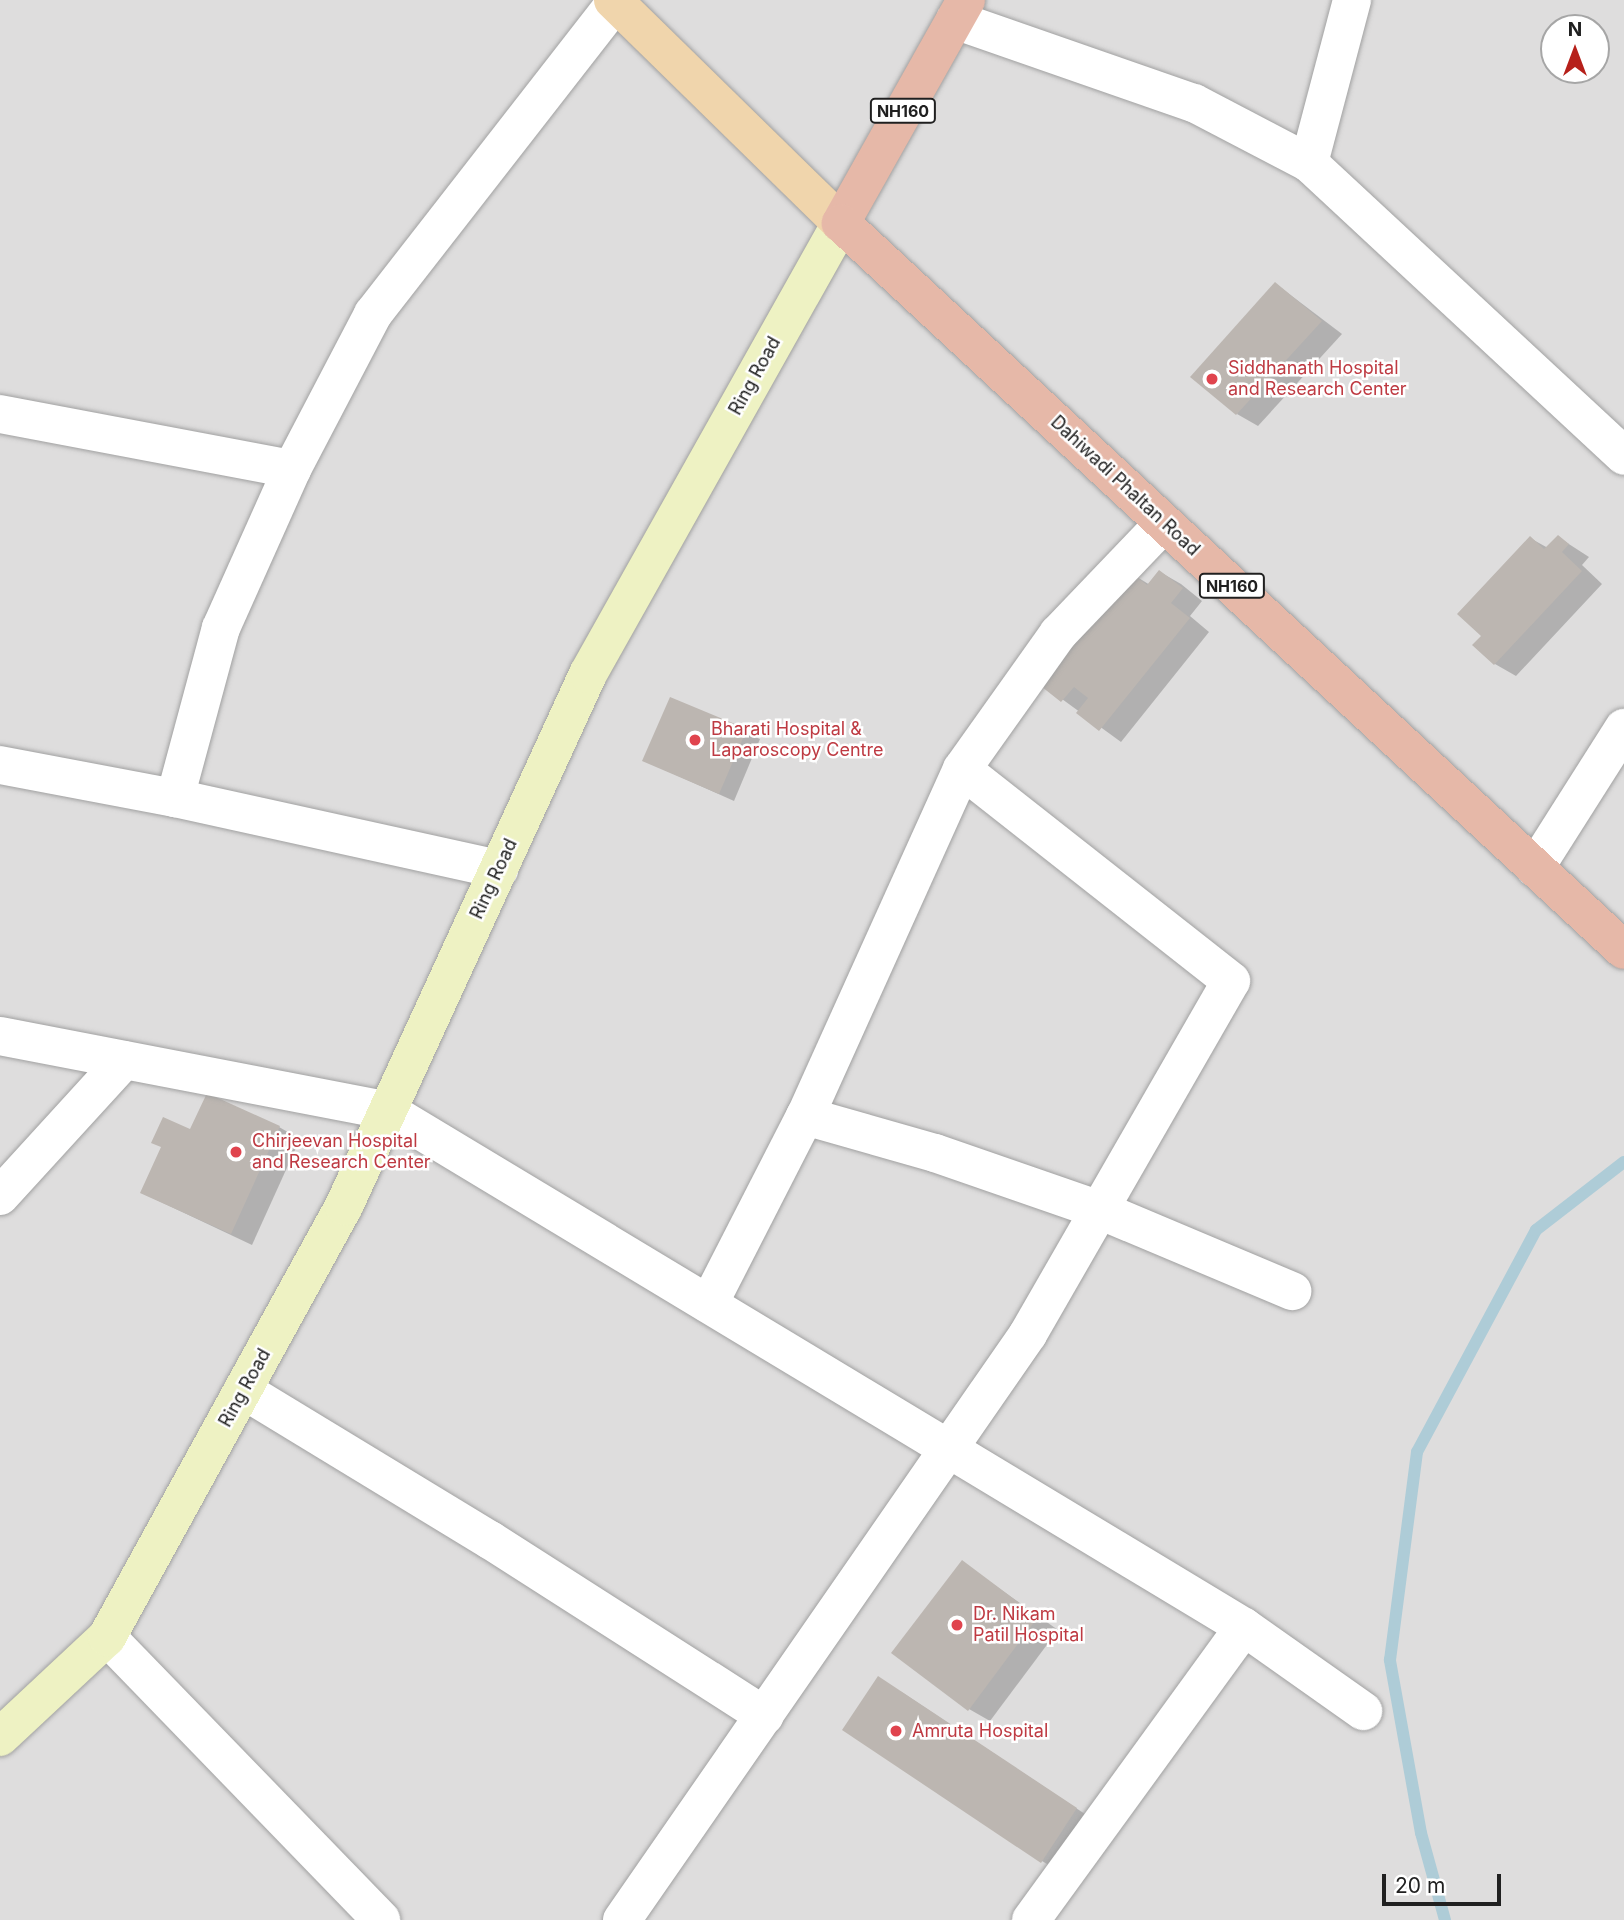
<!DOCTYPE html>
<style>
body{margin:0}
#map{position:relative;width:1624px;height:1920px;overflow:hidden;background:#efede8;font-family:Inter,sans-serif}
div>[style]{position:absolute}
.residential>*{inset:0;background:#dedddd}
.shadow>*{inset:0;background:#0003}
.stream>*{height:12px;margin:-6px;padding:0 6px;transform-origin:6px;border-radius:6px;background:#aeccd7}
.building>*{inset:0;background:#bcb6b1}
.roads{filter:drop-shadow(0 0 2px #a1a1a1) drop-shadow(0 0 2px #a1a1a1)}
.minor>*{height:38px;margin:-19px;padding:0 19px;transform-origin:19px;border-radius:19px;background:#fff}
.secondary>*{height:38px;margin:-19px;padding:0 19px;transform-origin:19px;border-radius:19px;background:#eef2c3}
.primary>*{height:38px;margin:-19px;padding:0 19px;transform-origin:19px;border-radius:19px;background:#f0d5ac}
.trunk>*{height:38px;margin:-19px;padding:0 19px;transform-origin:19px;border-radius:19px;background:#e6b8a8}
.dots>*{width:19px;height:19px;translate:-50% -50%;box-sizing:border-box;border:4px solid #fff;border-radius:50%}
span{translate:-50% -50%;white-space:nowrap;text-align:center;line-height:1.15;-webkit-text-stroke:5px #fff;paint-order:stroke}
.shield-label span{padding:2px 5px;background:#fff;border:2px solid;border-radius:5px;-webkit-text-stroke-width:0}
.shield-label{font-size:16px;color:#202020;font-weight:700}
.health-label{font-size:18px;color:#be3a42}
.left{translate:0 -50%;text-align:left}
.street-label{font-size:18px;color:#202020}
.north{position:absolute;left:1540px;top:14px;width:70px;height:70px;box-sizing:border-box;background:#fff;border:2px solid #a6a6a6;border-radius:50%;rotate:0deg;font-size:19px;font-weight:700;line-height:28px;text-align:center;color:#202020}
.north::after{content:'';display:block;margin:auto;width:24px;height:32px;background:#b6201a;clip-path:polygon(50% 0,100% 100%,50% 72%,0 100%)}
.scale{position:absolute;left:1382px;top:1874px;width:119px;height:32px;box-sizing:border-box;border:4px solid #202020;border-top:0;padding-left:9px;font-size:21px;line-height:24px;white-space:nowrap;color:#202020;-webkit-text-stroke:5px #fff;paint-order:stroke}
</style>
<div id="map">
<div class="residential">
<div style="clip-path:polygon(evenodd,0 0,1624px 0,1624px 1920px,0 1920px,0 0,1554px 28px,1596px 28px,1596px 70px,1554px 70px,1554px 28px)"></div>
</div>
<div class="shadow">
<div style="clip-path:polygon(1276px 284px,1342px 334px,1258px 426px,1237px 414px)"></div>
<div style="clip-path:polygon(1558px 537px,1589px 557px,1582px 565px,1602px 584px,1516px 676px,1495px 664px,1484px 636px,1530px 538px,1548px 548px)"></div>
<div style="clip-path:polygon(1129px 572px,1150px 585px,1160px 572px,1181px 584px,1202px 601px,1190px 616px,1209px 632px,1121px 742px,1040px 683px)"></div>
<div style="clip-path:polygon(671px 699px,760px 739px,734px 801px,645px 761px)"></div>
<div style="clip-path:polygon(279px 1127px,300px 1139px,252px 1245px,142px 1193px,191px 1132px)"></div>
<div style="clip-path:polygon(962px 1562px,1058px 1630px,990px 1721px,969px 1709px)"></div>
<div style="clip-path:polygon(900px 1691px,1097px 1822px,1062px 1873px,1042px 1861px)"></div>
</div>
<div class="stream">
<div style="left:1445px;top:1920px;width:90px;rotate:-105.4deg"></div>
<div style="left:1421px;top:1833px;width:176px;rotate:-100.2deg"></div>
<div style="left:1390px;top:1660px;width:210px;rotate:-82.6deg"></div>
<div style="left:1417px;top:1452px;width:252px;rotate:-61.8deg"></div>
<div style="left:1536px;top:1230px;width:111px;rotate:-37.7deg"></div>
</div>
<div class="building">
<div style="clip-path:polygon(1275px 282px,1322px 321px,1236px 415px,1190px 377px)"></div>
<div style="clip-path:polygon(1558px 535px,1569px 544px,1562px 552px,1582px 571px,1494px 665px,1472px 645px,1481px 636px,1457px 614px,1530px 536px,1544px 549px)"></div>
<div style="clip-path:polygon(1128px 570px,1147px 585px,1159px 570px,1183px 588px,1171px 603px,1190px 618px,1099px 731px,1076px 713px,1088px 698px,1074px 687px,1061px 702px,1037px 683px)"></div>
<div style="clip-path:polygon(670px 697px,747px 729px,719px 794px,642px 761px)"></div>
<div style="clip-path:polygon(207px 1093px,280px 1126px,231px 1234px,140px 1193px,161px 1147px,151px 1143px,163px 1117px,190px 1129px)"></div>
<div style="clip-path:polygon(962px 1560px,1038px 1617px,968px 1711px,891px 1653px)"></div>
<div style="clip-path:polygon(878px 1676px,1077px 1808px,1041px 1863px,842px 1730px)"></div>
</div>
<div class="roads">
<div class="minor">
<div style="left:955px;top:20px;width:253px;rotate:19.2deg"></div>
<div style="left:1194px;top:103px;width:130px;rotate:27.6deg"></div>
<div style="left:1309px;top:163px;width:430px;rotate:42.9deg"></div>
<div style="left:1309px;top:163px;width:169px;rotate:-75.2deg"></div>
<div style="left:0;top:414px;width:297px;rotate:10.7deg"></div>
<div style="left:0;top:765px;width:178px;rotate:10.7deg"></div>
<div style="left:175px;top:798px;width:332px;rotate:12.4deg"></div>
<div style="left:962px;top:769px;width:166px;rotate:-54.6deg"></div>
<div style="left:1058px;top:634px;width:153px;rotate:-46.3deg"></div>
<div style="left:175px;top:798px;width:176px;rotate:-74.9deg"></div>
<div style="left:221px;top:628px;width:174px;rotate:-65.9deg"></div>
<div style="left:292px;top:469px;width:175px;rotate:-62.4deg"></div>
<div style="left:373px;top:314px;width:395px;rotate:-52.1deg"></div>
<div style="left:1535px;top:868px;width:166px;rotate:-57.6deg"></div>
<div style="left:0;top:1036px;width:395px;rotate:10.9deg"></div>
<div style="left:388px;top:1111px;width:999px;rotate:31.08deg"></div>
<div style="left:1244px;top:1627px;width:146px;rotate:35.2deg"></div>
<div style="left:805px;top:1116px;width:135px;rotate:15.9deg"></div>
<div style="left:935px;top:1153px;width:171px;rotate:19.1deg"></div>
<div style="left:1097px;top:1209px;width:212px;rotate:22.8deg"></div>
<div style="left:0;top:1196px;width:184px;rotate:-47.6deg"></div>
<div style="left:243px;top:1390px;width:289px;rotate:31.3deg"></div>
<div style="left:490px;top:1540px;width:326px;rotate:32.6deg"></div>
<div style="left:107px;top:1637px;width:394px;rotate:45.9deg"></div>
<div style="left:622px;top:1920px;width:713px;rotate:-55.28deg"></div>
<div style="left:1028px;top:1334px;width:407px;rotate:-60.1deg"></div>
<div style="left:1231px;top:981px;width:342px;rotate:-141.8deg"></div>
<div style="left:962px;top:769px;width:381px;rotate:114.3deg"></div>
<div style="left:805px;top:1116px;width:211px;rotate:117.1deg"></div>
<div style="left:1031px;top:1920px;width:362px;rotate:-54deg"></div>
</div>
<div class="secondary">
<div style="left:0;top:1737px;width:146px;rotate:-43.1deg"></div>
<div style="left:107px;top:1637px;width:492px;rotate:-61.2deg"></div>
<div style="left:344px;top:1206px;width:585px;rotate:-65.36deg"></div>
<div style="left:588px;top:674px;width:517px;rotate:-60.71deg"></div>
</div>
<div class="primary">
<div style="left:613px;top:0;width:319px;rotate:44.4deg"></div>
</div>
<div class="trunk">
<div style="left:966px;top:0;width:256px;rotate:119.3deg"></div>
<div style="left:841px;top:223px;width:1068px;rotate:42.88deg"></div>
</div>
</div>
<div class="dots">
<div style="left:1212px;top:379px;background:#e0444e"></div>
<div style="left:695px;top:740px;background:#e0444e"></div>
<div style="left:236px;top:1152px;background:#e0444e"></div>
<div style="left:957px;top:1625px;background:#e0444e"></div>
<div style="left:896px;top:1731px;background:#e0444e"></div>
</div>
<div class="shield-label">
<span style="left:903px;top:111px">NH160</span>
<span style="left:1232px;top:586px">NH160</span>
</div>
<div class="health-label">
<span class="left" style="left:1228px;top:379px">Siddhanath Hospital<br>and Research Center</span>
<span class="left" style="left:711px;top:740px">Bharati Hospital &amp;<br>Laparoscopy Centre</span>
<span class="left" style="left:252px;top:1152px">Chirjeevan Hospital<br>and Research Center</span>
<span class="left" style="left:973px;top:1625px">Dr. Nikam<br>Patil Hospital</span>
<span class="left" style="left:912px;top:1731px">Amruta Hospital</span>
</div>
<div class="street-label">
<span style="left:755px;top:376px;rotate:-61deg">Ring Road</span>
<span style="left:1125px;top:486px;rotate:43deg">Dahiwadi Phaltan Road</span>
<span style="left:494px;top:879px;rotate:-65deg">Ring Road</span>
<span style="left:245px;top:1388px;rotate:-61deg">Ring Road</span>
</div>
<div class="north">N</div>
<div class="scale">20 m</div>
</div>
